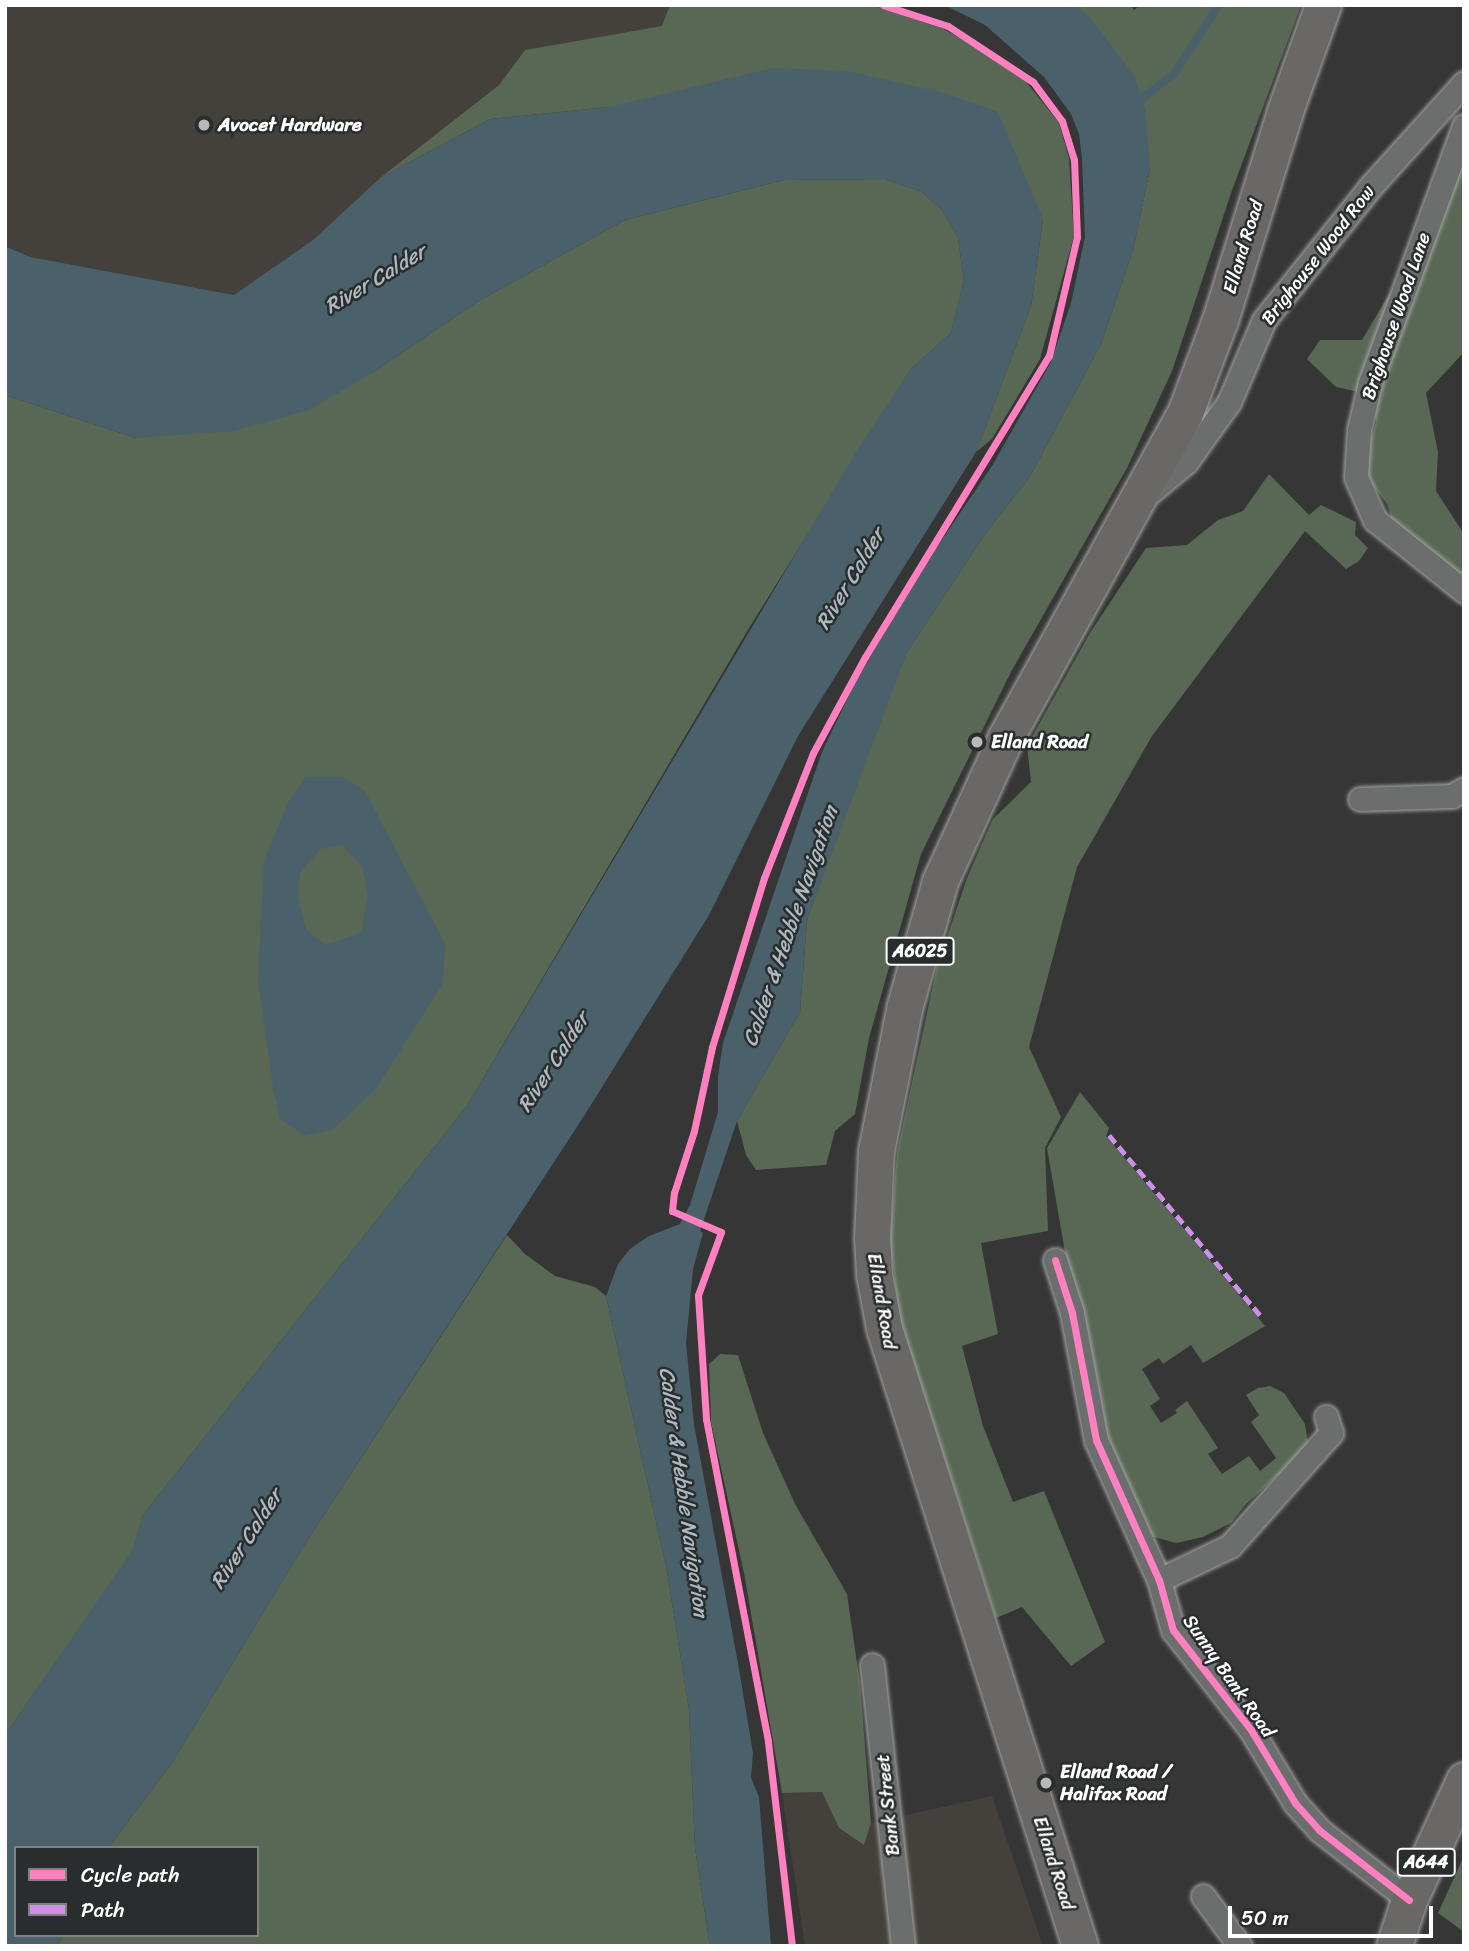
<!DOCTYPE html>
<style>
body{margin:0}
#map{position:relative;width:1469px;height:1951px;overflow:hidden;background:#363636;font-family:Sriracha,sans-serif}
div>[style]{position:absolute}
.built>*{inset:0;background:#44413c}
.green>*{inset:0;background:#586854}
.water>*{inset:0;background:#4a616b}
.stream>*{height:8px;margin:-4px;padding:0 4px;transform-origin:4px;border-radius:4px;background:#4a616b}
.roads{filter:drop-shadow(0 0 2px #a5a5a5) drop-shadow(0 0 2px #a5a5a5)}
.street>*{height:23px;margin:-11.5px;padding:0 11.5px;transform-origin:11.5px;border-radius:11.5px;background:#6c6d6d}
.primary>*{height:35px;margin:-17.5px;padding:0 17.5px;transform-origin:17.5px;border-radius:17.5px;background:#696867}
.quiet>*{height:5px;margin-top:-2.5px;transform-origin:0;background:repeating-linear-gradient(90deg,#ce8fe9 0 10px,transparent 0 15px)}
.cycleway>*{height:7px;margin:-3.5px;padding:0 3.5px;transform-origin:3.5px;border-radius:3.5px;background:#ff80c0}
.dots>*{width:19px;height:19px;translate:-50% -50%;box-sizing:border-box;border:4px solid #2a2d2e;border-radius:50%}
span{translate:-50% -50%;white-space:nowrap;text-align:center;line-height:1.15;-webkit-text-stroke:5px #2a2d2e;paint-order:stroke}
.shield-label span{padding:2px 5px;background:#2a2d2e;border:2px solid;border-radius:5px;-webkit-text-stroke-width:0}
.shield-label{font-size:18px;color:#fff;font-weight:700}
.poi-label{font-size:19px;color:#fff;font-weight:700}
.left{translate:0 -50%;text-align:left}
.street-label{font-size:19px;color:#fff}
.water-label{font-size:21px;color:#aebabf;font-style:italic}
.frame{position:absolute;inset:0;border:7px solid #fff;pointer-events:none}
.legend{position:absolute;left:14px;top:1846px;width:245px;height:91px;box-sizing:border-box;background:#2a2d2e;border:2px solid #7f8182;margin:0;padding:9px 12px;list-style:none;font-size:21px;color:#fff}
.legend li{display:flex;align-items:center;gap:14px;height:35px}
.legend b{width:35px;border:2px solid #7f8182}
.scale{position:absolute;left:1228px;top:1906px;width:205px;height:32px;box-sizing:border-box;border:4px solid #fff;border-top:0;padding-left:9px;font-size:21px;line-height:24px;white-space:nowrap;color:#fff;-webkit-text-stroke:5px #2a2d2e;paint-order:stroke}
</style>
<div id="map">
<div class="built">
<div style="clip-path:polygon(5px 5px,670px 5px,663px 26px,525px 50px,499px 85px,380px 178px,313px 240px,234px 295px,30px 257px,5px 246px)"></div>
<div style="clip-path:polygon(822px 1792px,839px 1828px,864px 1845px,871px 1823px,992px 1796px,1043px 1946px,805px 1946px,782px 1793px)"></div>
</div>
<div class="green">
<div style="clip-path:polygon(670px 5px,872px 5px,944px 29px,970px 44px,1024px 79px,1059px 123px,1069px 158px,1074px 236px,1040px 359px,992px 439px,976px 452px,1031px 306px,1043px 219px,609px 107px,490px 119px,380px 178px,499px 85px,525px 50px,662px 26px)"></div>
<div style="clip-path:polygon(1075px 5px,1131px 5px,1134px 10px,1141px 5px,1301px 5px,1231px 193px,1172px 371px,1127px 468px,1012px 670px,921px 854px,869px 1038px,855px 1114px,835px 1131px,826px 1165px,756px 1170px,746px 1155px,737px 1121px,800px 1012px,807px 920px,888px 697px,907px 652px,985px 534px,1029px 478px,1101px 344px,1133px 250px,1150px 169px)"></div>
<div style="clip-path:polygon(1464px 152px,1464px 352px,1426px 393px,1438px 452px,1436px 491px,1464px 534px,1464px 575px,1420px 562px,1396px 533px,1387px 504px,1362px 471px,1376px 422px,1373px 395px,1336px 387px,1307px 359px,1320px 340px,1362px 340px,1388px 296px,1437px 229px)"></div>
<div style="clip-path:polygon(885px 179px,922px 192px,942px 210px,958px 238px,964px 281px,951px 333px,911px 369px,749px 628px,467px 1106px,143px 1515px,133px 1551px,5px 1735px,5px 395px,136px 438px,372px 373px,477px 302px,625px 220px,784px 180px)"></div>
<div style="clip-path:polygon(1269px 474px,1309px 515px,1321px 505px,1356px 522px,1355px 535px,1368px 548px,1359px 561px,1346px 569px,1305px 531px,1152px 736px,1077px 867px,1029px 1047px,1061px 1117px,1045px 1148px,1048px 1231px,981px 1243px,998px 1334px,962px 1346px,983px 1426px,1013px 1502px,1044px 1491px,1105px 1642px,1071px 1666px,1022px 1607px,996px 1618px,899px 1316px,890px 1240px,897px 1152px,937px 967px,967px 878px,993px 819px,1031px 782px,1027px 746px,1090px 633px,1146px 548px,1187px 545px,1218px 520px,1243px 511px)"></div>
<div style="clip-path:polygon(1080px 1092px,1109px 1128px,1106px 1136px,1265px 1326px,1203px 1363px,1191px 1345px,1163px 1364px,1159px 1358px,1142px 1369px,1160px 1399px,1150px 1406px,1161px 1423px,1177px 1413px,1175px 1410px,1187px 1401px,1218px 1448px,1208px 1454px,1222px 1474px,1249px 1456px,1260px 1471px,1276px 1458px,1251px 1422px,1259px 1415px,1246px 1395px,1258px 1388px,1270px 1386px,1284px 1393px,1305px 1424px,1308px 1442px,1299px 1456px,1246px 1504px,1231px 1523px,1203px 1537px,1176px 1543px,1154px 1537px,1140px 1519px,1116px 1467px,1084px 1362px,1047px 1148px)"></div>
<div style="clip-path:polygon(507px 1235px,525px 1254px,555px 1276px,595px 1287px,606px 1296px,667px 1571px,689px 1710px,695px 1848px,710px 1946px,58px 1946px,62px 1935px,257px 1935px,257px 1848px,108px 1848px,172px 1763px,303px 1547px)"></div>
<div style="clip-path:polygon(720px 1354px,738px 1355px,763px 1433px,795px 1504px,847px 1594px,860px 1684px,871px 1823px,864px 1845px,839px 1828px,822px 1792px,782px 1793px,744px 1573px,711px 1422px,709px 1364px)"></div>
<div style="clip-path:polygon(1464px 1856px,1464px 1932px,1438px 1913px)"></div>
</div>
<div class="water">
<div style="clip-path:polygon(944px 5px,1075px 5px,1088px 15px,1134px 75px,1145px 109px,1150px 169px,1133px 250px,1101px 344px,1029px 478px,985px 534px,907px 652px,807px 920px,800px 1012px,737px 1121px,700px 1231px,703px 1233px,693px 1269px,686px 1343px,694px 1424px,739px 1669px,753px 1753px,751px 1778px,759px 1797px,771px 1946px,710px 1946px,695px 1848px,689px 1710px,667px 1571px,606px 1296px,618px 1264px,630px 1249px,649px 1236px,680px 1224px,690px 1205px,718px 1112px,718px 1076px,723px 1043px,822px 752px,855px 683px,918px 575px,992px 466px,1051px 362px,1071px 303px,1085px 237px,1082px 158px,1079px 134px,1071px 114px,1044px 77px,985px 25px)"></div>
<div style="clip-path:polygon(772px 68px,847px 71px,945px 93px,998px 112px,1043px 219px,1031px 306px,976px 452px,798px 736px,709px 915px,584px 1116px,303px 1547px,172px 1763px,108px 1848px,16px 1848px,16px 1935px,62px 1935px,58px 1946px,5px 1946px,5px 1735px,132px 1551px,143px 1515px,467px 1106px,858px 449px,911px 369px,951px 333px,964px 281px,958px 238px,942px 210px,922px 192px,885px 179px,784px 180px,625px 220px,477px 302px,372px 373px,309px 410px,234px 431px,136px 438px,5px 395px,5px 246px,30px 257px,234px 295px,313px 240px,380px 178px,490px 119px,609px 107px)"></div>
<div style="clip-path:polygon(evenodd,306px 777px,344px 777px,365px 791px,445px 944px,443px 983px,376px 1089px,332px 1130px,305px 1136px,280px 1119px,272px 1083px,258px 979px,264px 860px,288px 803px,306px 777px,342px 845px,362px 866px,368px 895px,362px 932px,325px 945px,306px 929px,298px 898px,300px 873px,320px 849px,342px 845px)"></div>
</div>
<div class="stream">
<div style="left:1136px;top:103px;width:48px;rotate:-37.3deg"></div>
<div style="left:1174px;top:74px;width:82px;rotate:-56.9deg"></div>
</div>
<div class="roads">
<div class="street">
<div style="left:1464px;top:126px;width:274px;rotate:110.1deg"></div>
<div style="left:1370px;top:383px;width:48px;rotate:103.2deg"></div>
<div style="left:1359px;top:430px;width:47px;rotate:93.7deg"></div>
<div style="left:1356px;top:477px;width:47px;rotate:66.2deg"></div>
<div style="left:1375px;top:520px;width:114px;rotate:38.6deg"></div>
<div style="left:1149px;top:493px;width:48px;rotate:-40deg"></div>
<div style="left:1186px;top:462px;width:74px;rotate:-54.4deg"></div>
<div style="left:1229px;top:402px;width:89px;rotate:-66.9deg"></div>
<div style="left:1264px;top:320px;width:171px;rotate:-51.4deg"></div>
<div style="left:1371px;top:186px;width:139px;rotate:-47.9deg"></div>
<div style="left:1360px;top:799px;width:92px;rotate:-1.9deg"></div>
<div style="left:1452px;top:796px;width:14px;rotate:-30deg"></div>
<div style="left:1055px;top:1260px;width:56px;rotate:72.2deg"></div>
<div style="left:1072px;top:1313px;width:129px;rotate:79.3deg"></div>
<div style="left:1096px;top:1440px;width:154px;rotate:65.8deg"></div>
<div style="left:1159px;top:1580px;width:52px;rotate:74.4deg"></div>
<div style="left:1173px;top:1630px;width:127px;rotate:52deg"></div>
<div style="left:1251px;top:1730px;width:85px;rotate:58.9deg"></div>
<div style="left:1295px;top:1803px;width:36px;rotate:48deg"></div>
<div style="left:1319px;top:1830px;width:114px;rotate:37.9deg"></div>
<div style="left:1159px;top:1580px;width:79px;rotate:-25.6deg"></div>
<div style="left:1230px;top:1546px;width:152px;rotate:-48.2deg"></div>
<div style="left:1331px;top:1433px;width:17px;rotate:-107deg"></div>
<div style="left:872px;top:1665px;width:283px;rotate:83.7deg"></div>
<div style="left:1203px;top:1896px;width:62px;rotate:53.5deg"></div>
</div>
<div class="primary">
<div style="left:1080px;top:1946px;width:648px;rotate:-107.6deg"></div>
<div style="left:884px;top:1328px;width:55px;rotate:-100.5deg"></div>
<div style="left:874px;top:1274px;width:36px;rotate:-93deg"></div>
<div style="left:872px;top:1238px;width:87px;rotate:-87.4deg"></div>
<div style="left:876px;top:1151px;width:149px;rotate:-78.8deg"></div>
<div style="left:905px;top:1005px;width:129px;rotate:-74.2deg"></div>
<div style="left:940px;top:881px;width:158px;rotate:-65.4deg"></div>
<div style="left:1006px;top:737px;width:370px;rotate:-61.1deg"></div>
<div style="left:1185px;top:413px;width:99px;rotate:-69.4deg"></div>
<div style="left:1220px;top:320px;width:219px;rotate:-72.7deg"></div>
<div style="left:1285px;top:111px;width:113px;rotate:-70.3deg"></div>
<div style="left:1394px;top:1946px;width:48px;rotate:-71.9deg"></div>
<div style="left:1409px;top:1900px;width:132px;rotate:-65.4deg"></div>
</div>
</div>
<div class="quiet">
<div style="left:1109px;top:1135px;width:235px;rotate:50deg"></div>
</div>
<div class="cycleway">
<div style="left:1055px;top:1260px;width:56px;rotate:72.2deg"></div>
<div style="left:1072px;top:1313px;width:129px;rotate:79.3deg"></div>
<div style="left:1096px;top:1440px;width:154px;rotate:65.8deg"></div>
<div style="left:1159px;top:1580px;width:52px;rotate:74.4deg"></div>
<div style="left:1173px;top:1630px;width:127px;rotate:52deg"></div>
<div style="left:1251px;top:1730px;width:85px;rotate:58.9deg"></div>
<div style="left:1295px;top:1803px;width:36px;rotate:48deg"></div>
<div style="left:1319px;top:1830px;width:114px;rotate:37.9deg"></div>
<div style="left:792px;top:1946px;width:206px;rotate:-96.7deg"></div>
<div style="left:768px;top:1741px;width:328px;rotate:-100.9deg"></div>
<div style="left:706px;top:1419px;width:124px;rotate:-93.7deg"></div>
<div style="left:698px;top:1295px;width:67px;rotate:-69.9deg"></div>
<div style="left:721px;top:1232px;width:53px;rotate:-156.8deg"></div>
<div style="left:672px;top:1211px;width:18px;rotate:-84deg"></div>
<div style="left:674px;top:1193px;width:65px;rotate:-72.1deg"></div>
<div style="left:694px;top:1131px;width:86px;rotate:-77.9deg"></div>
<div style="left:712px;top:1047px;width:177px;rotate:-72.9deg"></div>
<div style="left:764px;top:878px;width:134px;rotate:-68.6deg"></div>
<div style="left:813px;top:753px;width:109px;rotate:-61.6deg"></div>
<div style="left:865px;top:657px;width:353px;rotate:-58.6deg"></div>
<div style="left:1049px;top:356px;width:122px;rotate:-76.8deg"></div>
<div style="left:1077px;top:237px;width:77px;rotate:-92.2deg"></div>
<div style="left:1074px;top:160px;width:41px;rotate:-107.1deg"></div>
<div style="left:1062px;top:121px;width:49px;rotate:-126.6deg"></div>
<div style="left:1033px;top:82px;width:102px;rotate:-146.6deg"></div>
<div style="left:948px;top:26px;width:68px;rotate:-162.1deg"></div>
</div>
<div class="dots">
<div style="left:204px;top:125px;background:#b9b9b9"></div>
<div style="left:977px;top:742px;background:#b9b9b9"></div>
<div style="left:1046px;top:1783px;background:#b9b9b9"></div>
</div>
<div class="shield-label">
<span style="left:920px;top:951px">A6025</span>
<span style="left:1426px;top:1862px">A644</span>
</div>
<div class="poi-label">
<span class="left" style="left:218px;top:125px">Avocet Hardware</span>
<span class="left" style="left:991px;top:742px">Elland Road</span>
<span class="left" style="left:1060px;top:1783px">Elland Road /<br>Halifax Road</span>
</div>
<div class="street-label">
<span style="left:1243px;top:247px;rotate:-73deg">Elland Road</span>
<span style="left:1318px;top:255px;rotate:-52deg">Brighouse Wood Row</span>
<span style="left:1396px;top:316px;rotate:-71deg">Brighouse Wood Lane</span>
<span style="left:882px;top:1301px;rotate:80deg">Elland Road</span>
<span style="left:1229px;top:1676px;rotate:55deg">Sunny Bank Road</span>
<span style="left:888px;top:1805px;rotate:-96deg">Bank Street</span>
<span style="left:1054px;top:1863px;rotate:72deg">Elland Road</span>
</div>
<div class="water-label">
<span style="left:375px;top:279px;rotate:-31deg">River Calder</span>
<span style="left:850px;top:579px;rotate:-59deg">River Calder</span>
<span style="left:790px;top:926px;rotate:-71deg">Calder &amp; Hebble Navigation</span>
<span style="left:553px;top:1062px;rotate:-57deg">River Calder</span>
<span style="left:684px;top:1492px;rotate:82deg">Calder &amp; Hebble Navigation</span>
<span style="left:246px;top:1539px;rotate:-57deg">River Calder</span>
</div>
<div class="frame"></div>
<ul class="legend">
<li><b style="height:9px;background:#ff80c0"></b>Cycle path</li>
<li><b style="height:9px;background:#ce8fe9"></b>Path</li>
</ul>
<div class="scale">50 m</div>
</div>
